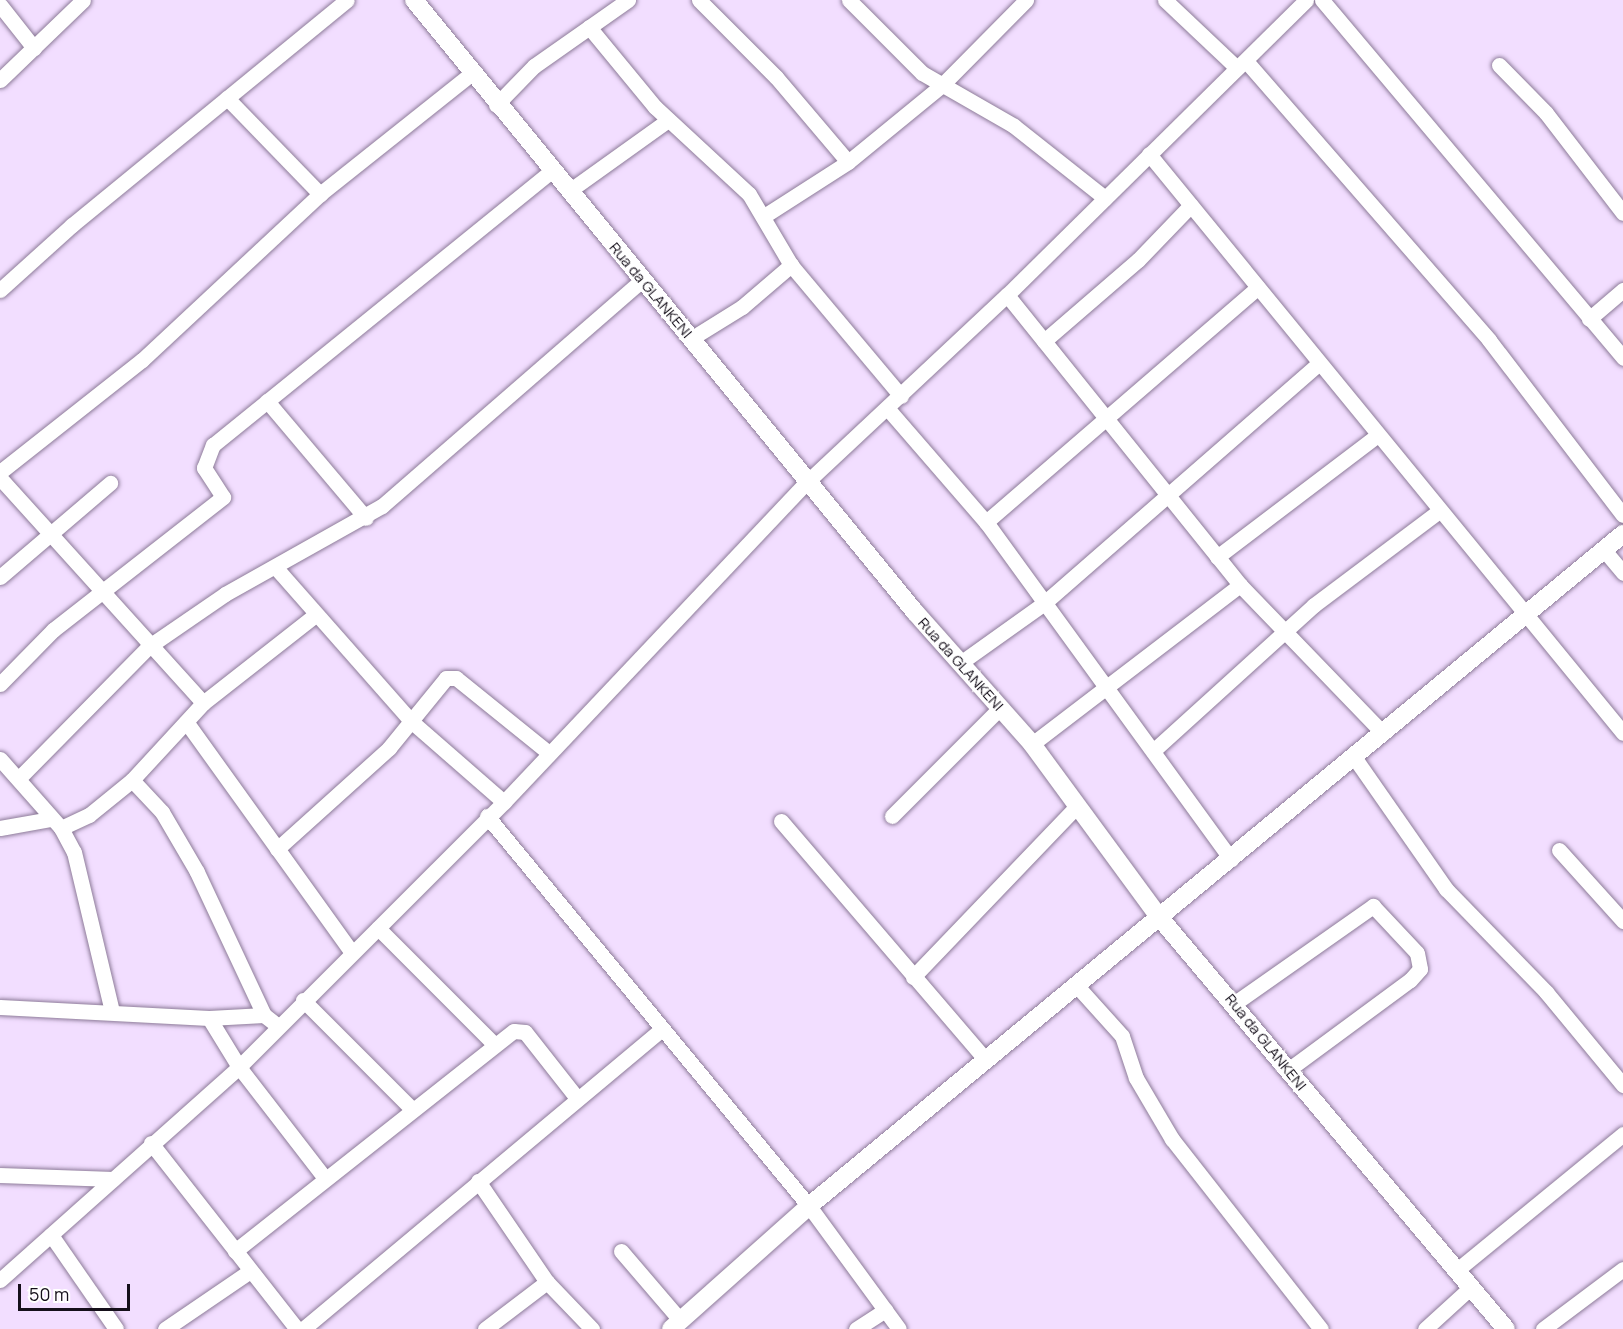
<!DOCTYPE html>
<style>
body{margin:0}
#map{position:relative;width:1623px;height:1329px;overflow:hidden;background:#f2deff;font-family:Manrope,sans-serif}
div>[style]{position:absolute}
.roads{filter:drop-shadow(0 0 2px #8d7b99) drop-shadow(0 0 2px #8d7b99)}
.minor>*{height:15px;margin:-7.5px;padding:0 7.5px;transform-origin:7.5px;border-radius:7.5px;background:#fff}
.tertiary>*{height:18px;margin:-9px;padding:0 9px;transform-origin:9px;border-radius:9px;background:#fff}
span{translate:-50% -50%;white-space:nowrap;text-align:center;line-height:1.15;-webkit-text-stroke:5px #fff;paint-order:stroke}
.street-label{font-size:15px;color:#150f1a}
.scale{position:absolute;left:18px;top:1284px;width:112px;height:27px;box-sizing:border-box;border:3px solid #150f1a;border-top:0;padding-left:8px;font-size:18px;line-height:21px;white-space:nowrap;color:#150f1a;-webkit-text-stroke:4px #fff;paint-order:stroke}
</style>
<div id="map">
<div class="roads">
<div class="minor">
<div style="left:699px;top:0;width:109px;rotate:45deg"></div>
<div style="left:776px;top:77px;width:111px;rotate:49.7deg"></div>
<div style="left:849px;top:0;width:103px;rotate:45deg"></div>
<div style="left:922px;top:73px;width:106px;rotate:29.9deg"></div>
<div style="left:1014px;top:126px;width:116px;rotate:38.4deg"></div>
<div style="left:1165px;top:0;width:99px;rotate:43.4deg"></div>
<div style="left:1322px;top:0;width:468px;rotate:49.9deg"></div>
<div style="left:0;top:5px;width:55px;rotate:51.7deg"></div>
<div style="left:589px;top:27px;width:104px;rotate:50.5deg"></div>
<div style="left:655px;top:107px;width:128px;rotate:42.8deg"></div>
<div style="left:749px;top:194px;width:82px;rotate:59.4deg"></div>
<div style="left:791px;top:265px;width:171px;rotate:50deg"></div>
<div style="left:1246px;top:61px;width:370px;rotate:48.9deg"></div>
<div style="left:1489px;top:340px;width:220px;rotate:52.6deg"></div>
<div style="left:1499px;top:65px;width:67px;rotate:45.6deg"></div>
<div style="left:1546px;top:113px;width:126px;rotate:52.4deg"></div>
<div style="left:0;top:80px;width:115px;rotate:-43.9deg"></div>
<div style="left:227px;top:98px;width:134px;rotate:45.9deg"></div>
<div style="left:496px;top:105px;width:54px;rotate:-45.7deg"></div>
<div style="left:534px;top:66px;width:115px;rotate:-35.1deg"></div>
<div style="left:1149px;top:154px;width:748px;rotate:50.69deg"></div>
<div style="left:569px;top:191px;width:122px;rotate:-35.6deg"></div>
<div style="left:764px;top:216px;width:100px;rotate:-32.7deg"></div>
<div style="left:848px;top:162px;width:120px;rotate:-39.3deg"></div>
<div style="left:941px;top:86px;width:121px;rotate:-45.3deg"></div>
<div style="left:0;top:290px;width:97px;rotate:-42.1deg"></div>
<div style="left:72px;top:225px;width:355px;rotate:-39.3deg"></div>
<div style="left:1007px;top:295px;width:372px;rotate:51.2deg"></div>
<div style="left:1240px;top:585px;width:206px;rotate:46deg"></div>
<div style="left:1589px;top:319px;width:45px;rotate:-40.5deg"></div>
<div style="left:692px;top:338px;width:59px;rotate:-31.8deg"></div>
<div style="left:742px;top:307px;width:65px;rotate:-40.6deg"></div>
<div style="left:1044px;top:341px;width:124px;rotate:-40.8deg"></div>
<div style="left:1138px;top:260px;width:76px;rotate:-46.1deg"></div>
<div style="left:267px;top:401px;width:153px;rotate:49.8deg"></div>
<div style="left:888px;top:409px;width:150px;rotate:49.1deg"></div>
<div style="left:986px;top:522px;width:417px;rotate:54deg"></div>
<div style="left:0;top:472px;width:181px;rotate:-38.3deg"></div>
<div style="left:142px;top:360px;width:243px;rotate:-43deg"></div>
<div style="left:320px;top:194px;width:193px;rotate:-38.5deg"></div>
<div style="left:0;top:478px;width:303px;rotate:47.9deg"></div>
<div style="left:986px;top:522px;width:359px;rotate:-40.8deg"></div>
<div style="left:1604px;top:550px;width:30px;rotate:50deg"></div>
<div style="left:1217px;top:557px;width:202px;rotate:-37.2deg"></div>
<div style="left:277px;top:569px;width:203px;rotate:48.6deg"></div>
<div style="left:411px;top:721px;width:123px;rotate:41.1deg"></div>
<div style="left:0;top:577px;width:145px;rotate:-40.5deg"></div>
<div style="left:963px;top:661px;width:98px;rotate:-35.5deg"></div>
<div style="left:1043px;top:604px;width:366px;rotate:-41.1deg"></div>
<div style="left:0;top:684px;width:76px;rotate:-45.5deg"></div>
<div style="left:53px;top:630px;width:216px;rotate:-38deg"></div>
<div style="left:223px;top:497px;width:35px;rotate:-123deg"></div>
<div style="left:204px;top:468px;width:25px;rotate:-69deg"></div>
<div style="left:213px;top:445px;width:437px;rotate:-39deg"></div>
<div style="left:187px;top:723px;width:279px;rotate:54.3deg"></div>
<div style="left:1032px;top:744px;width:262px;rotate:-37.4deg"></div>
<div style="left:1153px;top:751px;width:217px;rotate:-42.2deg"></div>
<div style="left:1314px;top:605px;width:156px;rotate:-36.9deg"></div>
<div style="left:1354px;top:757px;width:161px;rotate:55.1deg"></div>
<div style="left:1446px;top:889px;width:144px;rotate:45.8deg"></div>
<div style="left:1546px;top:992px;width:121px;rotate:50.4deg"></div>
<div style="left:0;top:759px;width:92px;rotate:48.5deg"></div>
<div style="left:61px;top:828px;width:27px;rotate:62deg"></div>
<div style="left:74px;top:852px;width:164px;rotate:76.6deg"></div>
<div style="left:19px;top:778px;width:184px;rotate:-45.4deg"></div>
<div style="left:148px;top:647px;width:93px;rotate:-34.5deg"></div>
<div style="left:225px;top:594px;width:180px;rotate:-29.3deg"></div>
<div style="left:382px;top:506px;width:346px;rotate:-41deg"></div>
<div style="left:132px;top:780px;width:44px;rotate:46.8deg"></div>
<div style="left:162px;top:812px;width:69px;rotate:59.7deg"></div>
<div style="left:197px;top:872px;width:158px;rotate:64.9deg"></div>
<div style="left:487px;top:816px;width:506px;rotate:50.46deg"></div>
<div style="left:809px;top:1206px;width:152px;rotate:53.8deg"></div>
<div style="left:892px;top:816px;width:154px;rotate:-45deg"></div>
<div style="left:781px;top:821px;width:315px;rotate:49.4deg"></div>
<div style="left:0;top:828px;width:52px;rotate:-10deg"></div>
<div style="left:61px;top:828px;width:31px;rotate:-25deg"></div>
<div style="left:89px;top:815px;width:55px;rotate:-39.1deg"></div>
<div style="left:132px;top:780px;width:105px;rotate:-47.3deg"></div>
<div style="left:203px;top:703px;width:141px;rotate:-38.1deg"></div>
<div style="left:277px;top:849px;width:151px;rotate:-42deg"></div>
<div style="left:389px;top:748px;width:90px;rotate:-50.8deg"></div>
<div style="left:446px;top:678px;width:10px"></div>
<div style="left:456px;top:678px;width:119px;rotate:38.9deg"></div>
<div style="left:1559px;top:850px;width:96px;rotate:48deg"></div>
<div style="left:378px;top:928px;width:164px;rotate:45deg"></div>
<div style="left:913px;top:977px;width:236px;rotate:-46.2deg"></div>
<div style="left:1077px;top:986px;width:67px;rotate:48deg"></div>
<div style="left:1122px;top:1036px;width:44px;rotate:71.6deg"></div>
<div style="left:1136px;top:1078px;width:71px;rotate:59.5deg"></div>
<div style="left:1172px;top:1139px;width:241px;rotate:51.9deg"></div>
<div style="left:303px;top:1000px;width:153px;rotate:45deg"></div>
<div style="left:1235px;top:1003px;width:169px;rotate:-35.1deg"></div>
<div style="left:1373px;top:906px;width:64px;rotate:46.9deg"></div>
<div style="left:1417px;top:953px;width:16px;rotate:79deg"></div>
<div style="left:1420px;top:969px;width:15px;rotate:132deg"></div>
<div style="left:1410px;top:980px;width:152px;rotate:143.6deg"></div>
<div style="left:0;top:1007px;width:209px;rotate:3deg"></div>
<div style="left:209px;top:1018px;width:55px;rotate:-3.1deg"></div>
<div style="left:264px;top:1015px;width:16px;rotate:38deg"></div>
<div style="left:209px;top:1018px;width:57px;rotate:58.5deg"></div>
<div style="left:239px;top:1067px;width:139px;rotate:52.3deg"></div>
<div style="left:151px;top:1143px;width:236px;rotate:51.9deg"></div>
<div style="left:0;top:1175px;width:113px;rotate:2deg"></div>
<div style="left:478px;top:1181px;width:122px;rotate:55.7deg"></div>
<div style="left:547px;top:1282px;width:65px;rotate:46.2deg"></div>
<div style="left:51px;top:1235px;width:114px;rotate:55.3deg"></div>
<div style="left:235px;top:1251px;width:355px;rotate:-38.3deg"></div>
<div style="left:514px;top:1031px;width:11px;rotate:5deg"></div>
<div style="left:525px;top:1032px;width:84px;rotate:51.8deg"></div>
<div style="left:621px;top:1251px;width:92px;rotate:49.4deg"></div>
<div style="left:1457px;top:1270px;width:215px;rotate:-39.3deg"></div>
<div style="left:0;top:1280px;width:320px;rotate:-41.7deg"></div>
<div style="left:239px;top:1067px;width:375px;rotate:-45deg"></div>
<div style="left:504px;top:802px;width:442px;rotate:-46.6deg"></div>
<div style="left:808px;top:481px;width:272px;rotate:-43.1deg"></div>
<div style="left:1007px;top:295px;width:420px;rotate:-44.6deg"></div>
<div style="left:165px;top:1329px;width:103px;rotate:-34.3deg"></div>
<div style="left:303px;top:1329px;width:465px;rotate:-39.9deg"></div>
<div style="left:485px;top:1329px;width:78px;rotate:-37.2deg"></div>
<div style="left:856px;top:1329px;width:35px;rotate:-33deg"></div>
<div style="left:1425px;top:1329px;width:62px;rotate:-42.4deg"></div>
<div style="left:1543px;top:1329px;width:100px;rotate:-36.9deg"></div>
</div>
<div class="tertiary">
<div style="left:414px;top:0;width:791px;rotate:50.7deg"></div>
<div style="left:915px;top:612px;width:176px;rotate:48.4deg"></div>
<div style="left:1032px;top:744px;width:216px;rotate:53.7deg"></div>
<div style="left:1160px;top:918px;width:537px;rotate:49.91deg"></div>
<div style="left:671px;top:1329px;width:185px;rotate:-41.7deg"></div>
<div style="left:809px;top:1206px;width:1056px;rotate:-39.54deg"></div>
</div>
</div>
<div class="street-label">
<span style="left:651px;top:290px;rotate:50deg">Rua da GLANKENI</span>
<span style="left:961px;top:664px;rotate:48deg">Rua da GLANKENI</span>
<span style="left:1266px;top:1042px;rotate:51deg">Rua da GLANKENI</span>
</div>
<div class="scale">50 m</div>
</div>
